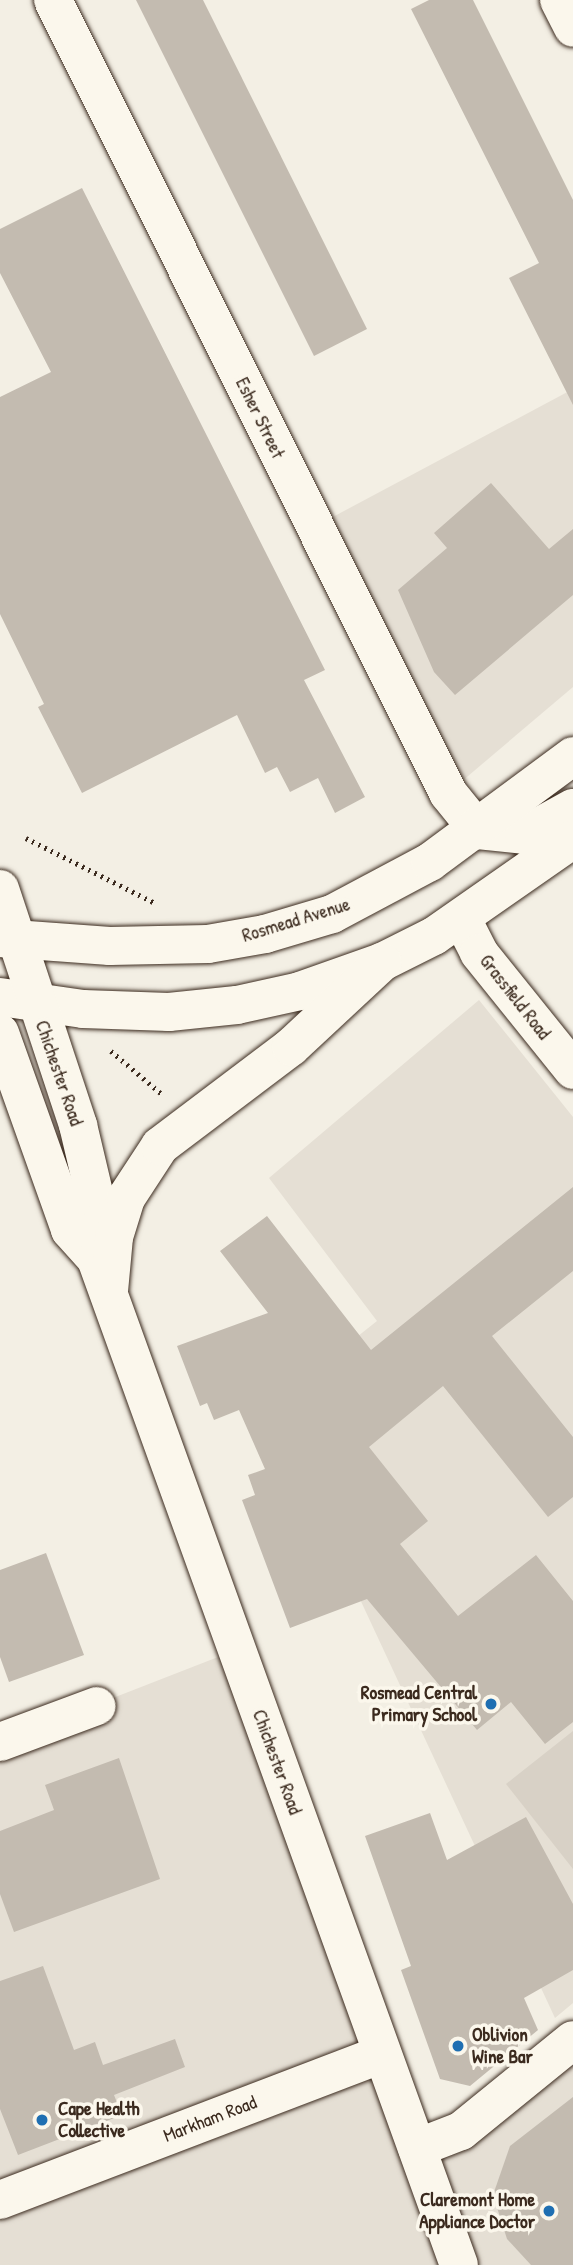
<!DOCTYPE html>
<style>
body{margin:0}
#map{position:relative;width:573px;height:2265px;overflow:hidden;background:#f3efe4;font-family:"Patrick Hand",sans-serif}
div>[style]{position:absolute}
.built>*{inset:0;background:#e5dfd4}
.green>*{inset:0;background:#d8d1c6}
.building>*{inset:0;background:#c3bbb0}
.path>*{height:4.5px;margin-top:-2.25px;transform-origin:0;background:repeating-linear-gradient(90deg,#3b2a1e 0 2px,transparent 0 7px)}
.roads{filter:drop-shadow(0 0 2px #3b2a1e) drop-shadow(0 0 2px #3b2a1e)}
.minor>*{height:38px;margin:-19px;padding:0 19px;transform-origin:19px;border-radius:19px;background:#fbf7ec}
.secondary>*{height:38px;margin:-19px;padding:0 19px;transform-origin:19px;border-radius:19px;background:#fbf7ec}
.primary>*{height:38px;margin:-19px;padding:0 19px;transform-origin:19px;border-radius:19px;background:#fbf7ec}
.dots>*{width:19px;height:19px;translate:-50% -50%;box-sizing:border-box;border:4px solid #fbf7ec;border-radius:50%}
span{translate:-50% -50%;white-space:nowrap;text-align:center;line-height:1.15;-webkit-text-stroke:7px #fbf7ec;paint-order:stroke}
.street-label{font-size:19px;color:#3b2a1e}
.poi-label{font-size:19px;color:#3b2a1e;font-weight:700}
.right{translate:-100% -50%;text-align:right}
.left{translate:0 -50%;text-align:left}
</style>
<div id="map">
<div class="built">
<div style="clip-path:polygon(573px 389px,573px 687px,448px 793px,314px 527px)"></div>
<div style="clip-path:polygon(479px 1000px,573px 1117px,573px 2003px,555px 2018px,270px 1406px,377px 1321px,269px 1178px)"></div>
<div style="clip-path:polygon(236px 1650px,417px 2148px,573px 2040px,573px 2265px,0 2265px,0 1742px)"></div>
</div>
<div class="green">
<div style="clip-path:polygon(573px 1731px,573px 1869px,506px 1784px)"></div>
</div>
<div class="building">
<div style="clip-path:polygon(136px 0,203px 0,367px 329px,314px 356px)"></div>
<div style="clip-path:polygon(429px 0,473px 0,573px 200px,573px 405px,509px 278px,539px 263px,411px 9px)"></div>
<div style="clip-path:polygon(82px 188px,325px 670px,304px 680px,365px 797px,335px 813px,318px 778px,290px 792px,277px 767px,265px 773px,237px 715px,82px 793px,38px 707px,44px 704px,0 614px,0 397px,51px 372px,0 273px,0 229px)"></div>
<div style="clip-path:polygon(491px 483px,549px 549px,573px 529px,573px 595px,455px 695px,434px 672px,398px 590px,447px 548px,434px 533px)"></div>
<div style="clip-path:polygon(573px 1187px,573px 1271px,492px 1336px,573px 1437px,573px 1497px,548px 1517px,443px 1386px,369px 1447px,428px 1521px,400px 1544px,458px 1616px,536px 1555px,573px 1601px,573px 1722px,545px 1744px,511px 1702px,477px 1730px,367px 1599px,290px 1628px,242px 1500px,255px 1495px,248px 1475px,265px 1469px,239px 1410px,214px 1420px,207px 1403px,200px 1406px,177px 1346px,268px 1313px,220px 1251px,267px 1216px,371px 1350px)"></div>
<div style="clip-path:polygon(46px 1553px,84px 1655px,9px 1682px,0 1657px,0 1570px)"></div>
<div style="clip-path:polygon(119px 1758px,160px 1879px,14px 1932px,0 1894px,0 1831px,54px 1810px,45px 1785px)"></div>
<div style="clip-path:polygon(430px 1813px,447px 1860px,526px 1817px,573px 1904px,573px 1970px,524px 1998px,538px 2030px,470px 2086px,440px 2079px,401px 1970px,411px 1966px,365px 1836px)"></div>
<div style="clip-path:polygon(43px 1966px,74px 2050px,95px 2042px,103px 2065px,175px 2039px,185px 2067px,114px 2095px,122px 2115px,18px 2155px,0 2109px,0 1981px)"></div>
<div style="clip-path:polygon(573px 2097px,573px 2265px,531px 2265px,507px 2239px,493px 2195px,510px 2146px)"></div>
</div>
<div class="path">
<div style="left:26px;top:838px;width:144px;rotate:26.7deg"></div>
<div style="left:111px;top:1051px;width:68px;rotate:40.2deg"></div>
</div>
<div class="roads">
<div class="minor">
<div style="left:53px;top:0;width:886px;rotate:63.52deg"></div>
<div style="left:448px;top:793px;width:48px;rotate:51deg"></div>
<div style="left:559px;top:0;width:31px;rotate:63deg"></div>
<div style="left:462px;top:919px;width:38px;rotate:63deg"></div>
<div style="left:479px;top:953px;width:150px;rotate:51.2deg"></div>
<div style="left:0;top:1742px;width:103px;rotate:-20.4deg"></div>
<div style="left:417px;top:2148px;width:47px;rotate:-21.1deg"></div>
<div style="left:461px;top:2131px;width:144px;rotate:-39.1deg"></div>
<div style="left:0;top:2200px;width:409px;rotate:-20.9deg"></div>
</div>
<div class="secondary">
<div style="left:478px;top:830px;width:46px;rotate:6.2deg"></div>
<div style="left:524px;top:835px;width:56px;rotate:-28.9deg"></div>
<div style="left:0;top:938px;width:110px;rotate:4.2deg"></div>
<div style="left:110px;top:946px;width:98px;rotate:-1.2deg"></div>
<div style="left:208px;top:944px;width:58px;rotate:-10deg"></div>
<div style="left:265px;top:934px;width:70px;rotate:-16.6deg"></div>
<div style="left:332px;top:914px;width:111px;rotate:-28deg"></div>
<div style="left:430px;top:862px;width:178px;rotate:-36.5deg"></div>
<div style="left:0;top:997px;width:84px;rotate:8.2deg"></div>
<div style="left:83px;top:1009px;width:86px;rotate:2deg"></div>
<div style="left:169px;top:1012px;width:68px;rotate:-5.9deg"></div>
<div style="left:237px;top:1005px;width:65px;rotate:-12.5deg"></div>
<div style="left:300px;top:991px;width:87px;rotate:-19.5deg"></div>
<div style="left:382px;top:962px;width:58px;rotate:-26.6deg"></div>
<div style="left:434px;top:936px;width:169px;rotate:-34.9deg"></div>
</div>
<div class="primary">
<div style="left:0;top:889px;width:249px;rotate:71.7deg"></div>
<div style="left:78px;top:1125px;width:100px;rotate:76.7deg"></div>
<div style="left:101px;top:1222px;width:28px;rotate:98deg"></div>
<div style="left:0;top:1033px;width:209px;rotate:70.4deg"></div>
<div style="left:70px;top:1230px;width:39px;rotate:48deg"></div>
<div style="left:96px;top:1259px;width:1069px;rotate:70.16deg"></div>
<div style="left:109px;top:1291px;width:54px;rotate:-84.7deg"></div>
<div style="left:114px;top:1237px;width:41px;rotate:-72.9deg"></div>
<div style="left:126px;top:1198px;width:62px;rotate:-56.8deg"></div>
<div style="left:160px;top:1146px;width:164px;rotate:-37.1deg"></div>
<div style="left:291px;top:1047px;width:125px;rotate:-43deg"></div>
</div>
</div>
<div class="dots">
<div style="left:491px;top:1704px;background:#1f6fb2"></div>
<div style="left:458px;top:2046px;background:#1f6fb2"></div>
<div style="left:42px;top:2120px;background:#1f6fb2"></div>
<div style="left:549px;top:2211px;background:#1f6fb2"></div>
</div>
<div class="street-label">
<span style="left:260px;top:418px;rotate:64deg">Esher Street</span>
<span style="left:296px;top:920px;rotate:-17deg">Rosmead Avenue</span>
<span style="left:515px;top:997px;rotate:52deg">Grassfield Road</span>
<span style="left:59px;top:1073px;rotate:71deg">Chichester Road</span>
<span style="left:277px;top:1762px;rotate:70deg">Chichester Road</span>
<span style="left:210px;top:2119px;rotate:-21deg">Markham Road</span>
</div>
<div class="poi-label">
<span class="right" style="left:477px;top:1704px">Rosmead Central<br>Primary School</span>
<span class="left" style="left:472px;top:2046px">Oblivion<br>Wine Bar</span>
<span class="left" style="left:58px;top:2120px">Cape Health<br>Collective</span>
<span class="right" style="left:535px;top:2211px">Claremont Home<br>Appliance Doctor</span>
</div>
</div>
